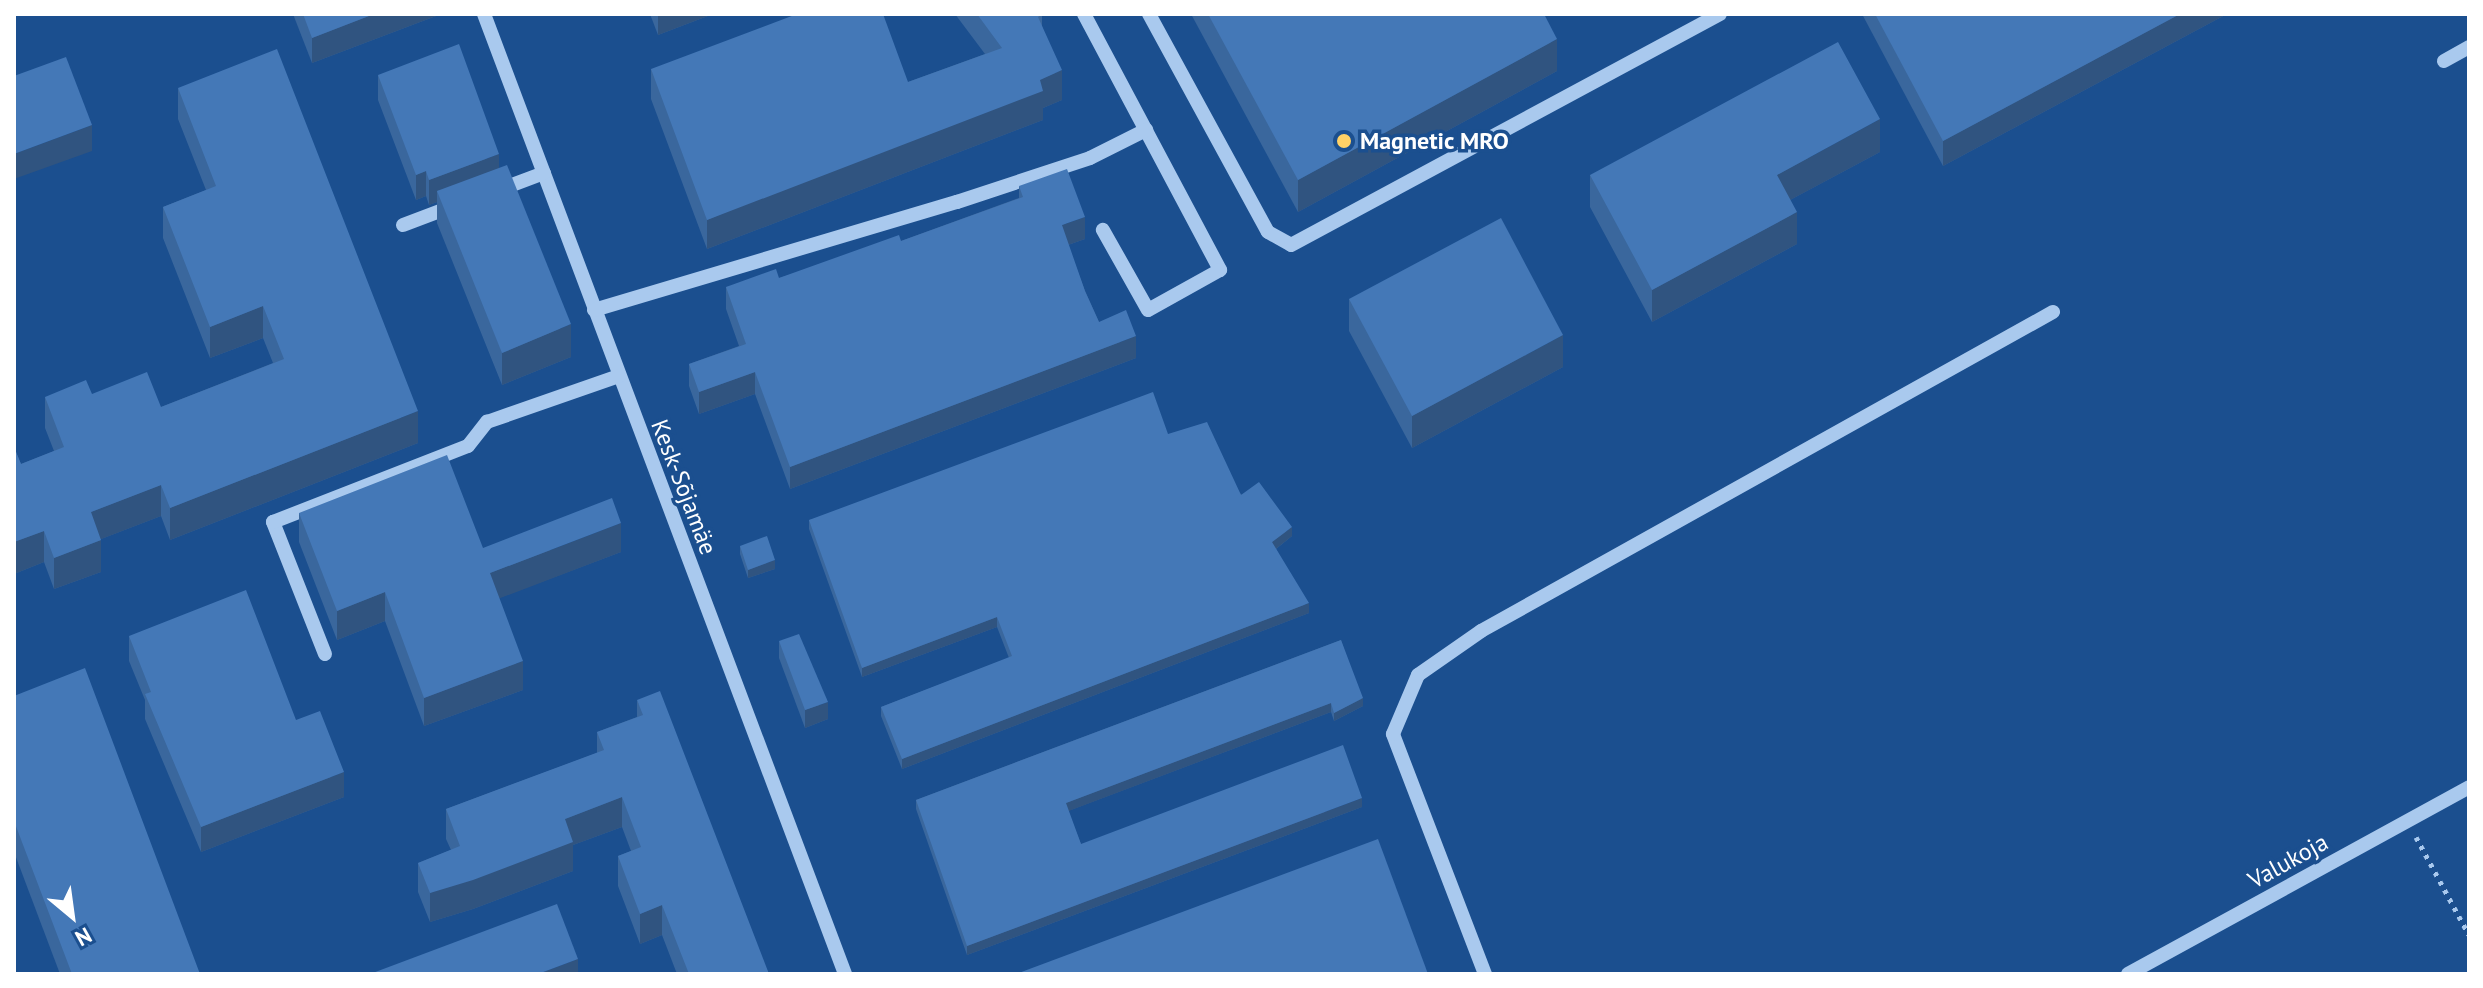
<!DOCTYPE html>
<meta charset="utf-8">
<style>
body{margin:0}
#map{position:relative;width:2483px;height:988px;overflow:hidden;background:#1b4f8f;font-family:"PT Sans",sans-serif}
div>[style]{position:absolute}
.path>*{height:5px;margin-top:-2.5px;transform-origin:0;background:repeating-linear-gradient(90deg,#a9c9ee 0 4px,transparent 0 10px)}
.minor>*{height:14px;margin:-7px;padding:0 7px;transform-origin:7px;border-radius:7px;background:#a9c9ee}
.wall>*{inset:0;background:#3a679d}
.shaded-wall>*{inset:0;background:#305480}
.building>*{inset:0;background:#4478b7}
.dots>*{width:22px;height:22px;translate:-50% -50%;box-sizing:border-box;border:4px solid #1b4f8f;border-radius:50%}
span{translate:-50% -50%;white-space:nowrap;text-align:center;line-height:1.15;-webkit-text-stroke:7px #1b4f8f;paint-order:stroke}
.poi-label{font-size:24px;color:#fff;font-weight:700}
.left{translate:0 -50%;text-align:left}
.street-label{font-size:24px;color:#fff}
.frame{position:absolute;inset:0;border:16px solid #fff;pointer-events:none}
.north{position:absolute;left:32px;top:876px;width:80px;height:80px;-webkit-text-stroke:6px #1b4f8f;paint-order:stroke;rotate:151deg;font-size:22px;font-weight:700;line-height:32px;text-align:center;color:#fff}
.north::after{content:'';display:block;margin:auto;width:28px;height:36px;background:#fff;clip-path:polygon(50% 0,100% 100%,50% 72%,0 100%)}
</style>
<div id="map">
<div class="path">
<div style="left:2416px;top:837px;width:111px;rotate:61.6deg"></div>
</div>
<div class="minor">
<div style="left:484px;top:14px;width:1026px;rotate:69.39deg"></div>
<div style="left:1084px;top:14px;width:290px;rotate:62deg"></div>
<div style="left:1220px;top:270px;width:82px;rotate:150.9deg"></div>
<div style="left:1148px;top:310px;width:92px;rotate:-119.4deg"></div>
<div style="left:1149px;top:14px;width:248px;rotate:61.4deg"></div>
<div style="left:1268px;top:232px;width:26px;rotate:29deg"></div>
<div style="left:1291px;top:245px;width:487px;rotate:-28.3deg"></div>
<div style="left:2444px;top:61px;width:29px;rotate:-29deg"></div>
<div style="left:499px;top:190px;width:48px;rotate:-20.7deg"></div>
<div style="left:403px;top:225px;width:53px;rotate:-20.8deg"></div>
<div style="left:594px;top:310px;width:379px;rotate:-16.6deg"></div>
<div style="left:957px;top:202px;width:140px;rotate:-18.3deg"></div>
<div style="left:1090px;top:158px;width:63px;rotate:-26.6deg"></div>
<div style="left:325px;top:654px;width:142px;rotate:-111.5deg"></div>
<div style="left:273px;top:522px;width:209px;rotate:-21.3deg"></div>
<div style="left:468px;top:446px;width:31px;rotate:-52deg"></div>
<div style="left:487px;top:422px;width:140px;rotate:-19.2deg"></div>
<div style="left:1485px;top:974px;width:257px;rotate:-111deg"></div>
<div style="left:1393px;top:734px;width:64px;rotate:-67deg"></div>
<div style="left:1418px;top:675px;width:77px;rotate:-34.9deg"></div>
<div style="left:1481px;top:631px;width:655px;rotate:-29.15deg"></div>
<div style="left:2128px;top:974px;width:389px;rotate:-28.7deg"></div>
</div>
<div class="wall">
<div style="clip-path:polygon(293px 14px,436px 14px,436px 16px,312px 63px)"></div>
<div style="clip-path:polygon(650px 14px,713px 14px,658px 35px)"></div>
<div style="clip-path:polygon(955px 14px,1042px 14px,1042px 26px,1062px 100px,1043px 108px,1043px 120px,707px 249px,651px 99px,651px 69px,908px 82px,985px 54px)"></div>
<div style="clip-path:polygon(1191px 14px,1544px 14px,1557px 71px,1298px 212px)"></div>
<div style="clip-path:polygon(1862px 14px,2227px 14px,1943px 166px)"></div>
<div style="clip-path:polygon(378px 75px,499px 168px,571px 357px,502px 385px,437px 223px,437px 202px,429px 205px,426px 196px,416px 200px,378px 100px)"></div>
<div style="clip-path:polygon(178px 88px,418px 443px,170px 540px,161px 516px,101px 539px,101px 572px,54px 589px,44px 562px,14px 574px,14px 447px,21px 464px,54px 451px,45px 428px,45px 397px,92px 394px,161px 407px,273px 363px,263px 338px,210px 358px,163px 238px,163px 207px,206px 190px,178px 119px)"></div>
<div style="clip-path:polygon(1880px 152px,1790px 200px,1797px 244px,1652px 322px,1590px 207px,1590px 175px)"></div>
<div style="clip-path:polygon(1019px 186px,1085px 239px,1068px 245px,1085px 291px,1099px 322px,1136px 358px,790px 489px,755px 394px,699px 414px,689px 386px,689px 364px,739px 346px,726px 309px,726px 287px,779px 278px,901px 241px,1019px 198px)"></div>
<div style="clip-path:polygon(1349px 299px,1563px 367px,1412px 448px,1349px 331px)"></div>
<div style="clip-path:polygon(1168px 434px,1292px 536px,1276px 549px,1309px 613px,902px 769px,881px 716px,881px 707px,1009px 658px,997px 627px,862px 677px,809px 529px,809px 520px)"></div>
<div style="clip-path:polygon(299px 513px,483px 548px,621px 552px,499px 598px,523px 690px,424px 726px,385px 621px,337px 640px,299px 542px)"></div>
<div style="clip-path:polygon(740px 546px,775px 569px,748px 578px,740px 554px)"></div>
<div style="clip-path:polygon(129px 636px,296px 720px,344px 797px,201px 852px,145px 719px,145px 700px,129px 661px)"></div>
<div style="clip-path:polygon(1341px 640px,1363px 706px,1334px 721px,1331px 712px,1068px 811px,1081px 844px,1362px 807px,967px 955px,916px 809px,916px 800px)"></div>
<div style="clip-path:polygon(779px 641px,828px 719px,805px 728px,779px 658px)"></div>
<div style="clip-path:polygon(14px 696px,200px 974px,60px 974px,14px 852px)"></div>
<div style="clip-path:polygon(637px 700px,769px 974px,677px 974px,662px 935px,640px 944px,618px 886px,618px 856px,631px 851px,622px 827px,573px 845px,573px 871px,473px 909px,430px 922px,418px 892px,418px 863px,451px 850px,446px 839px,446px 809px,597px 753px,597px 732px,637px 717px)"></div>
</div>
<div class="shaded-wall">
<div style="clip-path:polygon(374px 14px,436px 14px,436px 16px,312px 63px,312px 38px)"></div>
<div style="clip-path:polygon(658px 14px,713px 14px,658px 35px)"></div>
<div style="clip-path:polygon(2180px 14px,2227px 14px,1943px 166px,1943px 141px)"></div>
<div style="clip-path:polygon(1557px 39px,1557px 71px,1298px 212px,1298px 180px)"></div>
<div style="clip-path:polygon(1062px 70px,1062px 100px,1043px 108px,1043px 120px,707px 249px,707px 220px)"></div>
<div style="clip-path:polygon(1880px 119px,1880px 152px,1777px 207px,1777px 175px)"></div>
<div style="clip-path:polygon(92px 125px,92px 151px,14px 179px,14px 154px)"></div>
<div style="clip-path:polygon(499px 154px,499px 179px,437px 191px,437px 202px,429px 205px,429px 180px)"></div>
<div style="clip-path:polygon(426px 171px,426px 196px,416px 200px,416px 175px)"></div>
<div style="clip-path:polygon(1797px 212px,1797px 244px,1652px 322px,1652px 290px)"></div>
<div style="clip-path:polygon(1085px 217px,1085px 239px,1062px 247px,1062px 225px)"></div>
<div style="clip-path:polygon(263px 306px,263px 338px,210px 358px,210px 327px)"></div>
<div style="clip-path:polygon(571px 324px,571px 357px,502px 385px,502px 353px)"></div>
<div style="clip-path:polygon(1563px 335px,1563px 367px,1412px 448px,1412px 416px)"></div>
<div style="clip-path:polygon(1136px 336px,1136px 358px,790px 489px,790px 467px)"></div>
<div style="clip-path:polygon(755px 372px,755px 394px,699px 414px,699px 392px)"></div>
<div style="clip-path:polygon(418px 411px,418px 443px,170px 540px,170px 508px)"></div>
<div style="clip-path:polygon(161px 485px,161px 516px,91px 543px,91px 512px)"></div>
<div style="clip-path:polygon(621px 523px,621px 552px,490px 602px,490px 573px)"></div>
<div style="clip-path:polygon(1292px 527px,1292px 536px,1272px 552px,1272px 542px)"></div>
<div style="clip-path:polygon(44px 531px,44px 562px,14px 574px,14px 542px)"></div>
<div style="clip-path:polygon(101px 540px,101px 572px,54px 589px,54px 558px)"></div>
<div style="clip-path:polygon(775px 560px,775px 569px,748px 578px,748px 570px)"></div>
<div style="clip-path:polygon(385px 592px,385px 621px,337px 640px,337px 611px)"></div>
<div style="clip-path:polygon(1309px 603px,1309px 613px,902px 769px,902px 759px)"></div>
<div style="clip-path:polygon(997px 617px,997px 627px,862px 677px,862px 668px)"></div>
<div style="clip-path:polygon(523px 661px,523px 690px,424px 726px,424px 698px)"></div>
<div style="clip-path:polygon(1363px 698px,1363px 706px,1334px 721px,1334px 713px)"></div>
<div style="clip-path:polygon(828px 702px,828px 719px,805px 728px,805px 710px)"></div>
<div style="clip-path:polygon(1331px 703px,1331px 712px,1066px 812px,1066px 803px)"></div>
<div style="clip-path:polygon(344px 772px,344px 797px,201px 852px,201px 827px)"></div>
<div style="clip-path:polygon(622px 797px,622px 827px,573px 845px,573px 871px,473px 909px,430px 922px,430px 893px,565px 819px)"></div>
<div style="clip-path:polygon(1362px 798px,1362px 807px,967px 955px,967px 946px)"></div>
<div style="clip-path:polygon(662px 905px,662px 935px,640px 944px,640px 914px)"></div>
<div style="clip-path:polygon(578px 959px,578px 974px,538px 974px)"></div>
</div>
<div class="building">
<div style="clip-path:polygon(303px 14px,374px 14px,312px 38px)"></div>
<div style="clip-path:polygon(797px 14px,883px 14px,908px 82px,1002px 48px,977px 14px,1042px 14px,1038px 17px,1062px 70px,1040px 80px,1043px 91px,707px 220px,651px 69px)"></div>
<div style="clip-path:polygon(1208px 14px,1544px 14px,1557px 39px,1298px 180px)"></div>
<div style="clip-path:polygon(1875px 14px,2180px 14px,1943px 141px)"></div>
<div style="clip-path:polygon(1838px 42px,1880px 119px,1777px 175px,1797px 212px,1652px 290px,1590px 175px)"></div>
<div style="clip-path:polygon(459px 44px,499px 154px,429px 180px,426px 171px,416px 175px,378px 75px)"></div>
<div style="clip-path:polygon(277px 49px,418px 411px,170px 508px,161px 485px,91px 512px,101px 540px,54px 558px,44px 531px,14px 542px,14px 447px,21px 464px,64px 447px,45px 397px,86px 380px,92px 394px,147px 372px,161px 407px,284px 359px,263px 306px,210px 327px,163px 207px,216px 186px,178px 88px)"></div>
<div style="clip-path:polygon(66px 57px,92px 125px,14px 154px,14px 76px)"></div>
<div style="clip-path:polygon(507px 165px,571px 324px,502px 353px,437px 191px)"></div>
<div style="clip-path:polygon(1067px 169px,1085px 217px,1062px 225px,1085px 291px,1099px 322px,1126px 310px,1136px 336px,790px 467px,755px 372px,699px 392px,689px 364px,746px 344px,726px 287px,776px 269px,779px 278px,899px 235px,901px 241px,1023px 197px,1019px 186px)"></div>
<div style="clip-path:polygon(1501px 218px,1563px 335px,1412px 416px,1349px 299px)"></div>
<div style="clip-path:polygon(1153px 392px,1168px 434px,1207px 422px,1241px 495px,1259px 482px,1292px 527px,1272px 542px,1309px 603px,902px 759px,881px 707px,1012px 656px,997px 617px,862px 668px,809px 520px)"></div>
<div style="clip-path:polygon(447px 455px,483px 548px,612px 498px,621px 523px,490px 573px,523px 661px,424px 698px,385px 592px,337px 611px,299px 513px)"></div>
<div style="clip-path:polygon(767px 536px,775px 560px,748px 570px,740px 546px)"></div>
<div style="clip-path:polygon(246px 590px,296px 720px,320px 711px,344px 772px,201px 827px,145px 694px,151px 692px,129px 636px)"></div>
<div style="clip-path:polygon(799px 634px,828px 702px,805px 710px,779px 641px)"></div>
<div style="clip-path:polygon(1341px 640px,1363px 698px,1334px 713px,1331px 703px,1066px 803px,1081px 844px,1343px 745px,1362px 798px,967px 946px,916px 800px)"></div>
<div style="clip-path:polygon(85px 668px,200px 974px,173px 974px,172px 973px,169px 974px,72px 974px,14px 821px,14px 696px)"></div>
<div style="clip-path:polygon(660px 691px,769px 974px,689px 974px,662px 905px,640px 914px,618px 856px,641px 847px,622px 797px,565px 819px,573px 842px,473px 880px,430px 893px,418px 863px,460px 846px,446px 809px,604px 750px,597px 732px,643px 715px,637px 700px)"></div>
<div style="clip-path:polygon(1378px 839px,1428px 974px,1016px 974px)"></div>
<div style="clip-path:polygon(557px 904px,578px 959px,538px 974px,370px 974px)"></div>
</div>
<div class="dots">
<div style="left:1344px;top:141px;background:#ffd166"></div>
</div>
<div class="poi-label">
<span class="left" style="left:1360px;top:141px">Magnetic MRO</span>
</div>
<div class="street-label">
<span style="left:684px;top:487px;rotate:69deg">Kesk-Sõjamäe</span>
<span style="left:2288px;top:861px;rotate:-29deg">Valukoja</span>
</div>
<div class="frame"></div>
<div class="north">N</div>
</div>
